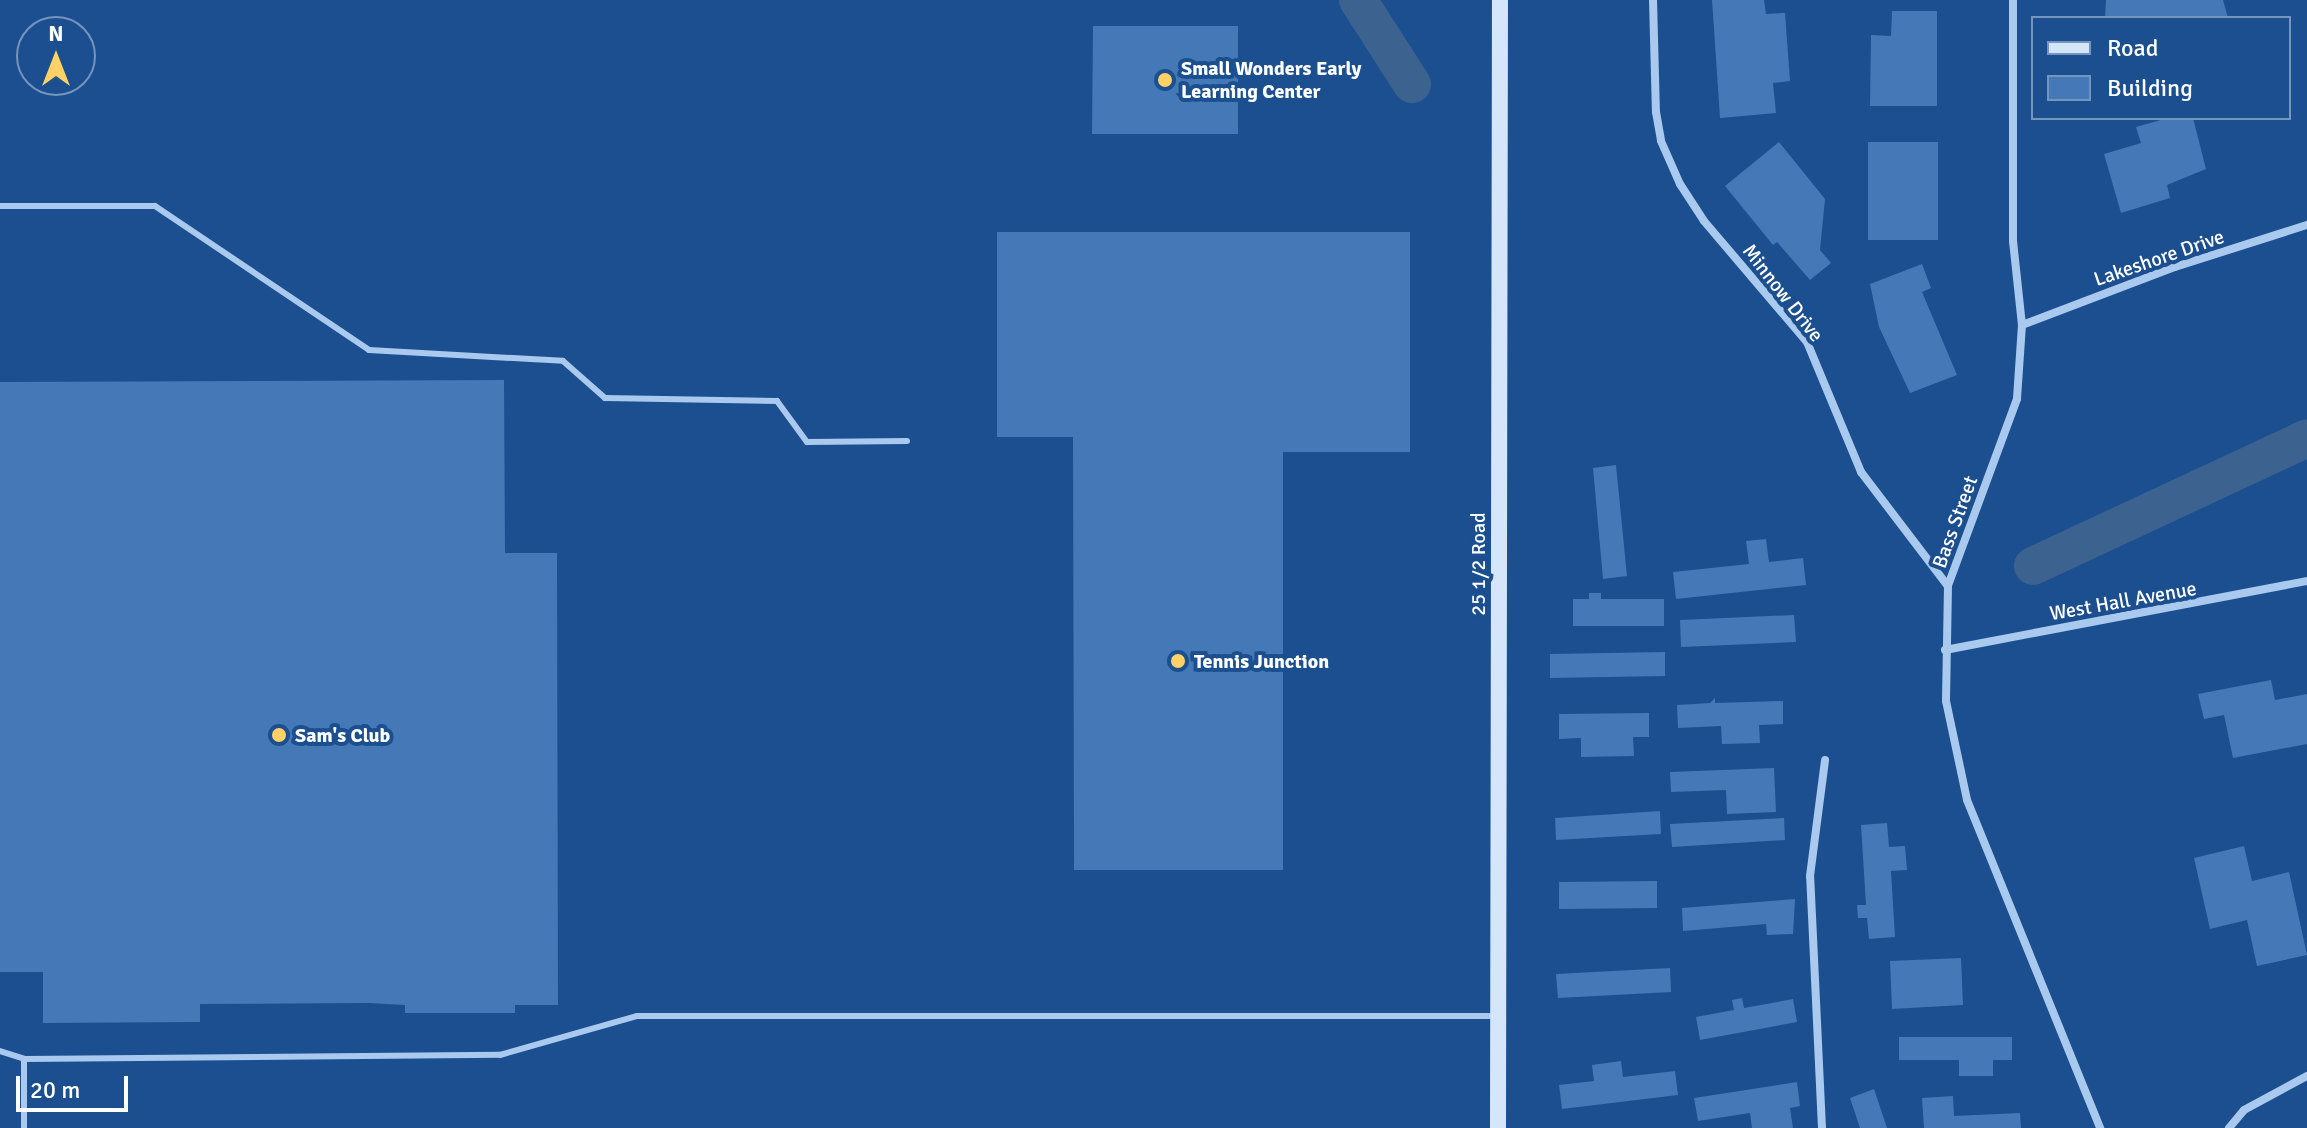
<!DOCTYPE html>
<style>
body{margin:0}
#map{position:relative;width:2307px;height:1128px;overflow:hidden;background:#1b4f8f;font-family:Signika,sans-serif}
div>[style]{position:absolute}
.canal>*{height:38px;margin:-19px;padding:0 19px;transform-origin:19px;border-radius:19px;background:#3c6290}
.building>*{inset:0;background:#4478b7}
.lane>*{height:6px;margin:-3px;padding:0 3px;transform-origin:3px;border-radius:3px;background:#a9c9ee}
.street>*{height:8px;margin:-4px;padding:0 4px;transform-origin:4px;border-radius:4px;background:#a9c9ee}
.secondary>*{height:16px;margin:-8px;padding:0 8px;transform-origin:8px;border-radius:8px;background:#d6e6fa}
.dots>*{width:22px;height:22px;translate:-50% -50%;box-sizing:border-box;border:4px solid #1b4f8f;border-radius:50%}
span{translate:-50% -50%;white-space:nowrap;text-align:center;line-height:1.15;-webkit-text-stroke:8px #1b4f8f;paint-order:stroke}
.poi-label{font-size:20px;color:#fff;font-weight:700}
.left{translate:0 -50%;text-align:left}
.street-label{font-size:20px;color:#fff}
.legend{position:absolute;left:2031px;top:16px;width:260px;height:104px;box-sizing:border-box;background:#1b4f8f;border:2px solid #7695bc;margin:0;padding:10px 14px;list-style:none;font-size:24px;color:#fff}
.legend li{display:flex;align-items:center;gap:16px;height:40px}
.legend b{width:40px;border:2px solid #7695bc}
.north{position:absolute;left:16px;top:16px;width:80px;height:80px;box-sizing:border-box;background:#1b4f8f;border:2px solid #7695bc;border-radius:50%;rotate:0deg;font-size:22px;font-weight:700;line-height:32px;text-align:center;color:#fff}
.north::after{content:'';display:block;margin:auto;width:28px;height:36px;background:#ffd166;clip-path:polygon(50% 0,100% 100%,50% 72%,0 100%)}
.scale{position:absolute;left:16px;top:1076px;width:112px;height:36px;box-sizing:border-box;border:4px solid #fff;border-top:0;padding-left:10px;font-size:24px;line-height:28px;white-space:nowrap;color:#fff;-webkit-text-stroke:6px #1b4f8f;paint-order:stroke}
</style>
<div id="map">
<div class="canal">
<div style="left:1358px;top:0;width:100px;rotate:57.3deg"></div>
<div style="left:2033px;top:566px;width:302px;rotate:-25deg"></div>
</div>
<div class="building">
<div style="clip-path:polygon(1712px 0,1764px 0,1766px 14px,1785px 13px,1790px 81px,1773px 83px,1776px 113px,1720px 118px)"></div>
<div style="clip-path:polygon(2106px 0,2223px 0,2228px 18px,2105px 18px)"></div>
<div style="clip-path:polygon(1892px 11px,1937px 11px,1937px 106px,1870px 106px,1871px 35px,1891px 36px)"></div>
<div style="clip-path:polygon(1093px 26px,1238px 26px,1238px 134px,1092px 134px)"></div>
<div style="clip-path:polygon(2168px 118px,2193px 118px,2206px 169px,2167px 185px,2170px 198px,2121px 213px,2104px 154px,2141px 143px,2136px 127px)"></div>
<div style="clip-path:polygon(1779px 142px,1825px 199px,1820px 250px,1831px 263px,1810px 280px,1777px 242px,1773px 245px,1725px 186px)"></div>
<div style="clip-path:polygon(1868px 142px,1938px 142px,1938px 240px,1868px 240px)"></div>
<div style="clip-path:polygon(997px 232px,1410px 232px,1410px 452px,1283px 452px,1283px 870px,1074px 870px,1073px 437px,997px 437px)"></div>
<div style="clip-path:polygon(1922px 264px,1931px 288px,1922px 292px,1957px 375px,1910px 393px,1879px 327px,1870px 284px)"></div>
<div style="clip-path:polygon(504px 380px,505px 553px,557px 553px,558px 1005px,515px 1005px,515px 1013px,405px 1013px,405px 1005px,368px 1003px,200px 1004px,200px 1022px,43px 1023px,43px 972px,0 972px,0 382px)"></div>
<div style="clip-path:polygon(1616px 465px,1627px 576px,1603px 579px,1593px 468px)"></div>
<div style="clip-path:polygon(1766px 539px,1769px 562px,1803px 558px,1806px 585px,1676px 599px,1673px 572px,1749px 564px,1746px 541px)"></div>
<div style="clip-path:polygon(1589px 593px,1601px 593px,1601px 599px,1664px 599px,1664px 626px,1573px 626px,1573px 599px,1589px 599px)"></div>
<div style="clip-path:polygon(1794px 615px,1796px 642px,1681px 647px,1680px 620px)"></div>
<div style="clip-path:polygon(1665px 652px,1665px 676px,1550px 678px,1550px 654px)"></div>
<div style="clip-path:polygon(2271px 680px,2275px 700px,2307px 694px,2307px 744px,2233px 758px,2224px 715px,2204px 719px,2198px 694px)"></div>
<div style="clip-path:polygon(1715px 698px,1715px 703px,1783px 701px,1783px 724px,1759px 725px,1760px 743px,1722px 744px,1721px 726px,1678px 728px,1677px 705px,1710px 703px)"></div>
<div style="clip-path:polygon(1649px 713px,1649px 737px,1633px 737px,1634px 756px,1581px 757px,1581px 738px,1559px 739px,1559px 714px)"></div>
<div style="clip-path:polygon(1774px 768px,1776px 812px,1727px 814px,1726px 790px,1671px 792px,1670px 772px)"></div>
<div style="clip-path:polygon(1660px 811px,1661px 834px,1556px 840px,1555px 818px)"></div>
<div style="clip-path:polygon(1784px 818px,1785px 840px,1672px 847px,1670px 824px)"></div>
<div style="clip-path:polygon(1887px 823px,1889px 847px,1905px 846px,1907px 870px,1891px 871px,1895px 937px,1869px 939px,1867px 918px,1858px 918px,1857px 905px,1866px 905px,1861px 825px)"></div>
<div style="clip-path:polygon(2244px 846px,2252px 881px,2289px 872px,2307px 955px,2257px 966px,2247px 920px,2210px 929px,2194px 858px)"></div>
<div style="clip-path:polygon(1657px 881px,1657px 908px,1559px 909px,1559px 882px)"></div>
<div style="clip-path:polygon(1795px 899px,1793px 934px,1767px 935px,1766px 924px,1683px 931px,1682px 908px)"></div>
<div style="clip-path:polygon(1961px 958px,1963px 1005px,1892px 1009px,1890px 961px)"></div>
<div style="clip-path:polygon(1670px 968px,1671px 992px,1558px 998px,1556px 974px)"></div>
<div style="clip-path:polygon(1742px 998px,1744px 1008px,1793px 999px,1797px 1022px,1700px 1040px,1696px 1017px,1734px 1010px,1732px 1000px)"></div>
<div style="clip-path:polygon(1899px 1037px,2012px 1037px,2012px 1060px,1993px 1060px,1993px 1076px,1959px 1076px,1959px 1060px,1899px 1060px)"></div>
<div style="clip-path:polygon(1621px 1061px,1623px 1077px,1675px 1071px,1678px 1095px,1562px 1109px,1559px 1085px,1594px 1081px,1592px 1065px)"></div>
<div style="clip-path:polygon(1797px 1082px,1800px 1106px,1790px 1108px,1793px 1128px,1752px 1128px,1750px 1113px,1698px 1121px,1694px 1098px)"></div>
<div style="clip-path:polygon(1874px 1089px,1887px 1128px,1860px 1128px,1850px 1098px)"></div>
<div style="clip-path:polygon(1953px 1096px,1954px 1116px,2020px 1113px,2021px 1128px,1924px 1128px,1922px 1098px)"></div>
</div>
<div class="lane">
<div style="left:0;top:206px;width:155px"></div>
<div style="left:155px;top:206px;width:258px;rotate:33.9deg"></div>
<div style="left:369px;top:350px;width:194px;rotate:3.2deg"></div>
<div style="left:563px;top:361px;width:56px;rotate:41.4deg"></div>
<div style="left:605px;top:398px;width:172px;rotate:1deg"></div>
<div style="left:777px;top:401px;width:51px;rotate:53.8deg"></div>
<div style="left:807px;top:442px;width:100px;rotate:-0.6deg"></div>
<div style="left:0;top:1051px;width:25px;rotate:18deg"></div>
<div style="left:24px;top:1059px;width:476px;rotate:-0.5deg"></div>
<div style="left:500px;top:1055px;width:142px;rotate:-15.9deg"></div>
<div style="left:637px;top:1016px;width:861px"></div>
<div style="left:24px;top:1059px;width:69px;rotate:90deg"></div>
</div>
<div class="street">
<div style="left:1653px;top:0;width:112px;rotate:88.5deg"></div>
<div style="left:1656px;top:112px;width:29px;rotate:80deg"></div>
<div style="left:1661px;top:141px;width:47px;rotate:66.2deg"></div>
<div style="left:1680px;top:184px;width:44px;rotate:57deg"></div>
<div style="left:1704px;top:221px;width:159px;rotate:49.6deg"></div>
<div style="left:1807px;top:342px;width:141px;rotate:67.4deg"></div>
<div style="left:1861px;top:472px;width:143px;rotate:52.7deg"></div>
<div style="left:2013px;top:0;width:241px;rotate:90deg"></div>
<div style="left:2013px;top:241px;width:84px;rotate:83.9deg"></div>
<div style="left:2022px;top:325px;width:74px;rotate:93.9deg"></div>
<div style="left:2017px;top:399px;width:199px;rotate:110.3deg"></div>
<div style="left:1948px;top:586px;width:115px;rotate:91deg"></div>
<div style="left:1946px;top:701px;width:101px;rotate:78deg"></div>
<div style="left:1967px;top:800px;width:354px;rotate:67.9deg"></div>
<div style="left:2022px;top:325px;width:164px;rotate:-20.8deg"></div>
<div style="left:2175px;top:267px;width:139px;rotate:-17.7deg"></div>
<div style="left:1945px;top:650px;width:369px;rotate:-10.8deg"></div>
<div style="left:1822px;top:1128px;width:252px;rotate:-92.7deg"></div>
<div style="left:1810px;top:876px;width:117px;rotate:-82.6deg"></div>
<div style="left:2229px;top:1128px;width:23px;rotate:-50deg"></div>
<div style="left:2244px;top:1110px;width:72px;rotate:-28.4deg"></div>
</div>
<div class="secondary">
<div style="left:1498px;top:1128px;width:1128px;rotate:-89.9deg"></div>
</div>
<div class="dots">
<div style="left:1165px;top:80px;background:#ffd166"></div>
<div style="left:1178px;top:661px;background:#ffd166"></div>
<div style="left:279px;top:735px;background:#ffd166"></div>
</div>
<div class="poi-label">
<span class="left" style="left:1181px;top:80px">Small Wonders Early<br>Learning Center</span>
<span class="left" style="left:1194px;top:661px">Tennis Junction</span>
<span class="left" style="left:295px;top:735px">Sam's Club</span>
</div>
<div class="street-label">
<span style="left:2159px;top:258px;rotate:-19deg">Lakeshore Drive</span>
<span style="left:1783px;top:293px;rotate:52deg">Minnow Drive</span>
<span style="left:1955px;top:522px;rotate:-70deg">Bass Street</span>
<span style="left:1478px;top:564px;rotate:-90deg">25 1/2 Road</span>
<span style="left:2123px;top:601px;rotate:-10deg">West Hall Avenue</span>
</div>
<ul class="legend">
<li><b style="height:10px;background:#d6e6fa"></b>Road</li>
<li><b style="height:22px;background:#4478b7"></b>Building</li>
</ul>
<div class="north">N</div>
<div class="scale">20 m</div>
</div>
